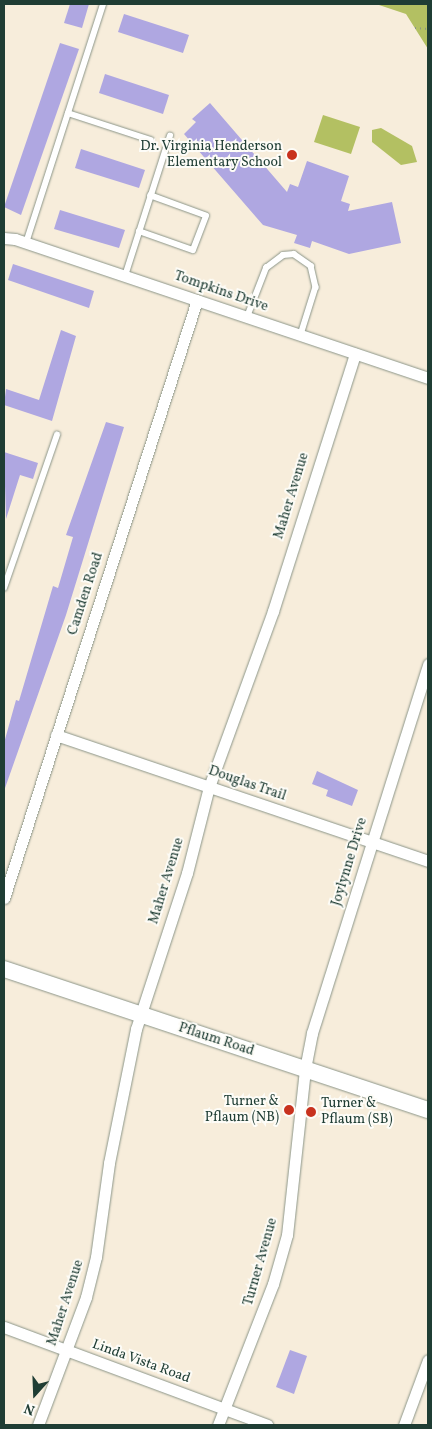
<!DOCTYPE html>
<style>
body{margin:0}
#map{position:relative;width:432px;height:1429px;overflow:hidden;background:#f7eddb;font-family:Vollkorn,serif}
div>[style]{position:absolute}
.green>*{inset:0;background:#b3c062}
.building>*{inset:0;background:#afa7e1}
.path>*{height:2px;margin-top:-1px;transform-origin:0;background:repeating-linear-gradient(90deg,#8b9588 0 1px,transparent 0 5px)}
.roads{filter:drop-shadow(0 0 1px #8b9588) drop-shadow(0 0 1px #8b9588)}
.lane>*{height:5.5px;margin:-2.75px;padding:0 2.75px;transform-origin:2.75px;border-radius:2.75px;background:#fff}
.street>*{height:11px;margin:-5.5px;padding:0 5.5px;transform-origin:5.5px;border-radius:5.5px;background:#fff}
.secondary>*{height:16px;margin:-8px;padding:0 8px;transform-origin:8px;border-radius:8px;background:#fff}
.dots>*{width:14px;height:14px;translate:-50% -50%;box-sizing:border-box;border:2px solid #fdfcf7;border-radius:50%}
span{translate:-50% -50%;white-space:nowrap;text-align:center;line-height:1.15;-webkit-text-stroke:4px #fdfcf7;paint-order:stroke}
.poi-label{font-size:14px;color:#1f3d34}
.right{translate:-100% -50%;text-align:right}
.left{translate:0 -50%;text-align:left}
.street-label{font-size:14px;color:#1f3d34}
.frame{position:absolute;inset:0;border:5px solid #1f3d34;pointer-events:none}
.north{position:absolute;left:10px;top:1369px;width:50px;height:50px;-webkit-text-stroke:4px #fdfcf7;paint-order:stroke;rotate:200deg;font-size:14px;font-weight:700;line-height:20px;text-align:center;color:#1f3d34}
.north::after{content:'';display:block;margin:auto;width:18px;height:22px;background:#1f3d34;clip-path:polygon(50% 0,100% 100%,50% 72%,0 100%)}
</style>
<div id="map">
<div class="green">
<div style="clip-path:polygon(376px 4px,428px 4px,428px 49px,406px 14px)"></div>
<div style="clip-path:polygon(323px 115px,360px 127px,351px 154px,314px 142px)"></div>
<div style="clip-path:polygon(381px 128px,412px 146px,417px 162px,401px 165px,372px 142px,372px 130px)"></div>
</div>
<div class="building">
<div style="clip-path:polygon(70px 4px,89px 4px,82px 28px,64px 23px)"></div>
<div style="clip-path:polygon(124px 14px,189px 35px,183px 53px,118px 32px)"></div>
<div style="clip-path:polygon(60px 43px,79px 49px,21px 215px,4px 207px)"></div>
<div style="clip-path:polygon(105px 74px,169px 95px,163px 114px,99px 93px)"></div>
<div style="clip-path:polygon(210px 103px,287px 192px,290px 184px,298px 187px,307px 161px,349px 176px,341px 201px,350px 204px,348px 211px,392px 202px,401px 243px,349px 254px,312px 241px,310px 248px,294px 243px,297px 235px,263px 225px,184px 134px,196px 122px,192px 119px)"></div>
<div style="clip-path:polygon(81px 149px,145px 170px,139px 188px,75px 168px)"></div>
<div style="clip-path:polygon(60px 210px,125px 230px,119px 248px,54px 229px)"></div>
<div style="clip-path:polygon(13px 264px,94px 291px,89px 308px,8px 280px)"></div>
<div style="clip-path:polygon(61px 330px,76px 336px,52px 421px,4px 405px,6px 389px,39px 400px)"></div>
<div style="clip-path:polygon(106px 422px,124px 427px,66px 615px,4px 791px,4px 743px,16px 700px,19px 701px,53px 586px,58px 588px,73px 537px,66px 535px)"></div>
<div style="clip-path:polygon(4px 452px,38px 463px,33px 479px,20px 475px,6px 519px)"></div>
<div style="clip-path:polygon(317px 771px,358px 790px,352px 806px,326px 796px,328px 790px,312px 784px)"></div>
<div style="clip-path:polygon(290px 1350px,307px 1356px,294px 1394px,276px 1387px)"></div>
</div>
<div class="path">
<div style="left:415px;top:28px;width:13px;rotate:4deg"></div>
</div>
<div class="roads">
<div class="lane">
<div style="left:68px;top:113px;width:87px;rotate:18deg"></div>
<div style="left:139px;top:231px;width:57px;rotate:19.4deg"></div>
<div style="left:193px;top:250px;width:36px;rotate:-69deg"></div>
<div style="left:206px;top:216px;width:59px;rotate:-160deg"></div>
<div style="left:26px;top:243px;width:251px;rotate:-72.1deg"></div>
<div style="left:125px;top:276px;width:147px;rotate:-72.2deg"></div>
<div style="left:247px;top:317px;width:53px;rotate:-68.8deg"></div>
<div style="left:266px;top:268px;width:21px;rotate:-37deg"></div>
<div style="left:283px;top:255px;width:11px;rotate:-5deg"></div>
<div style="left:294px;top:254px;width:21px;rotate:35deg"></div>
<div style="left:311px;top:266px;width:22px;rotate:77deg"></div>
<div style="left:316px;top:287px;width:50px;rotate:107.4deg"></div>
<div style="left:4px;top:588px;width:162px;rotate:-70.9deg"></div>
</div>
<div class="street">
<div style="left:4px;top:238px;width:11px;rotate:5deg"></div>
<div style="left:15px;top:239px;width:436px;rotate:18.6deg"></div>
<div style="left:56px;top:735px;width:393px;rotate:18.7deg"></div>
<div style="left:4px;top:898px;width:628px;rotate:-72.11deg"></div>
<div style="left:4px;top:1327px;width:281px;rotate:20.4deg"></div>
<div style="left:38px;top:1425px;width:137px;rotate:-69.4deg"></div>
<div style="left:86px;top:1297px;width:41px;rotate:-76deg"></div>
<div style="left:96px;top:1257px;width:95px;rotate:-82.1deg"></div>
<div style="left:109px;top:1163px;width:137px;rotate:-78.6deg"></div>
<div style="left:136px;top:1029px;width:164px;rotate:-71.9deg"></div>
<div style="left:187px;top:873px;width:89px;rotate:-75.7deg"></div>
<div style="left:209px;top:787px;width:187px;rotate:-70deg"></div>
<div style="left:273px;top:611px;width:270px;rotate:-72.3deg"></div>
<div style="left:218px;top:1425px;width:151px;rotate:-68.7deg"></div>
<div style="left:273px;top:1284px;width:51px;rotate:-74.1deg"></div>
<div style="left:287px;top:1235px;width:167px;rotate:-83.8deg"></div>
<div style="left:305px;top:1069px;width:37px;rotate:-79deg"></div>
<div style="left:312px;top:1033px;width:387px;rotate:-72.5deg"></div>
<div style="left:404px;top:1425px;width:69px;rotate:-69.7deg"></div>
</div>
<div class="secondary">
<div style="left:4px;top:969px;width:447px;rotate:18.4deg"></div>
</div>
</div>
<div class="dots">
<div style="left:292px;top:155px;background:#c8321e"></div>
<div style="left:289px;top:1110px;background:#c8321e"></div>
<div style="left:311px;top:1112px;background:#c8321e"></div>
</div>
<div class="poi-label">
<span class="right" style="left:282px;top:155px">Dr. Virginia Henderson<br>Elementary School</span>
<span class="right" style="left:279px;top:1110px">Turner &amp;<br>Pflaum (NB)</span>
<span class="left" style="left:321px;top:1112px">Turner &amp;<br>Pflaum (SB)</span>
</div>
<div class="street-label">
<span style="left:221px;top:292px;rotate:19deg">Tompkins Drive</span>
<span style="left:292px;top:496px;rotate:-73deg">Maher Avenue</span>
<span style="left:86px;top:594px;rotate:-72deg">Camden Road</span>
<span style="left:247px;top:784px;rotate:19deg">Douglas Trail</span>
<span style="left:350px;top:862px;rotate:-73deg">Joylynne Drive</span>
<span style="left:167px;top:881px;rotate:-73deg">Maher Avenue</span>
<span style="left:216px;top:1040px;rotate:18deg">Pflaum Road</span>
<span style="left:261px;top:1262px;rotate:-74deg">Turner Avenue</span>
<span style="left:66px;top:1303px;rotate:-72deg">Maher Avenue</span>
<span style="left:141px;top:1362px;rotate:20deg">Linda Vista Road</span>
</div>
<div class="frame"></div>
<div class="north">N</div>
</div>
